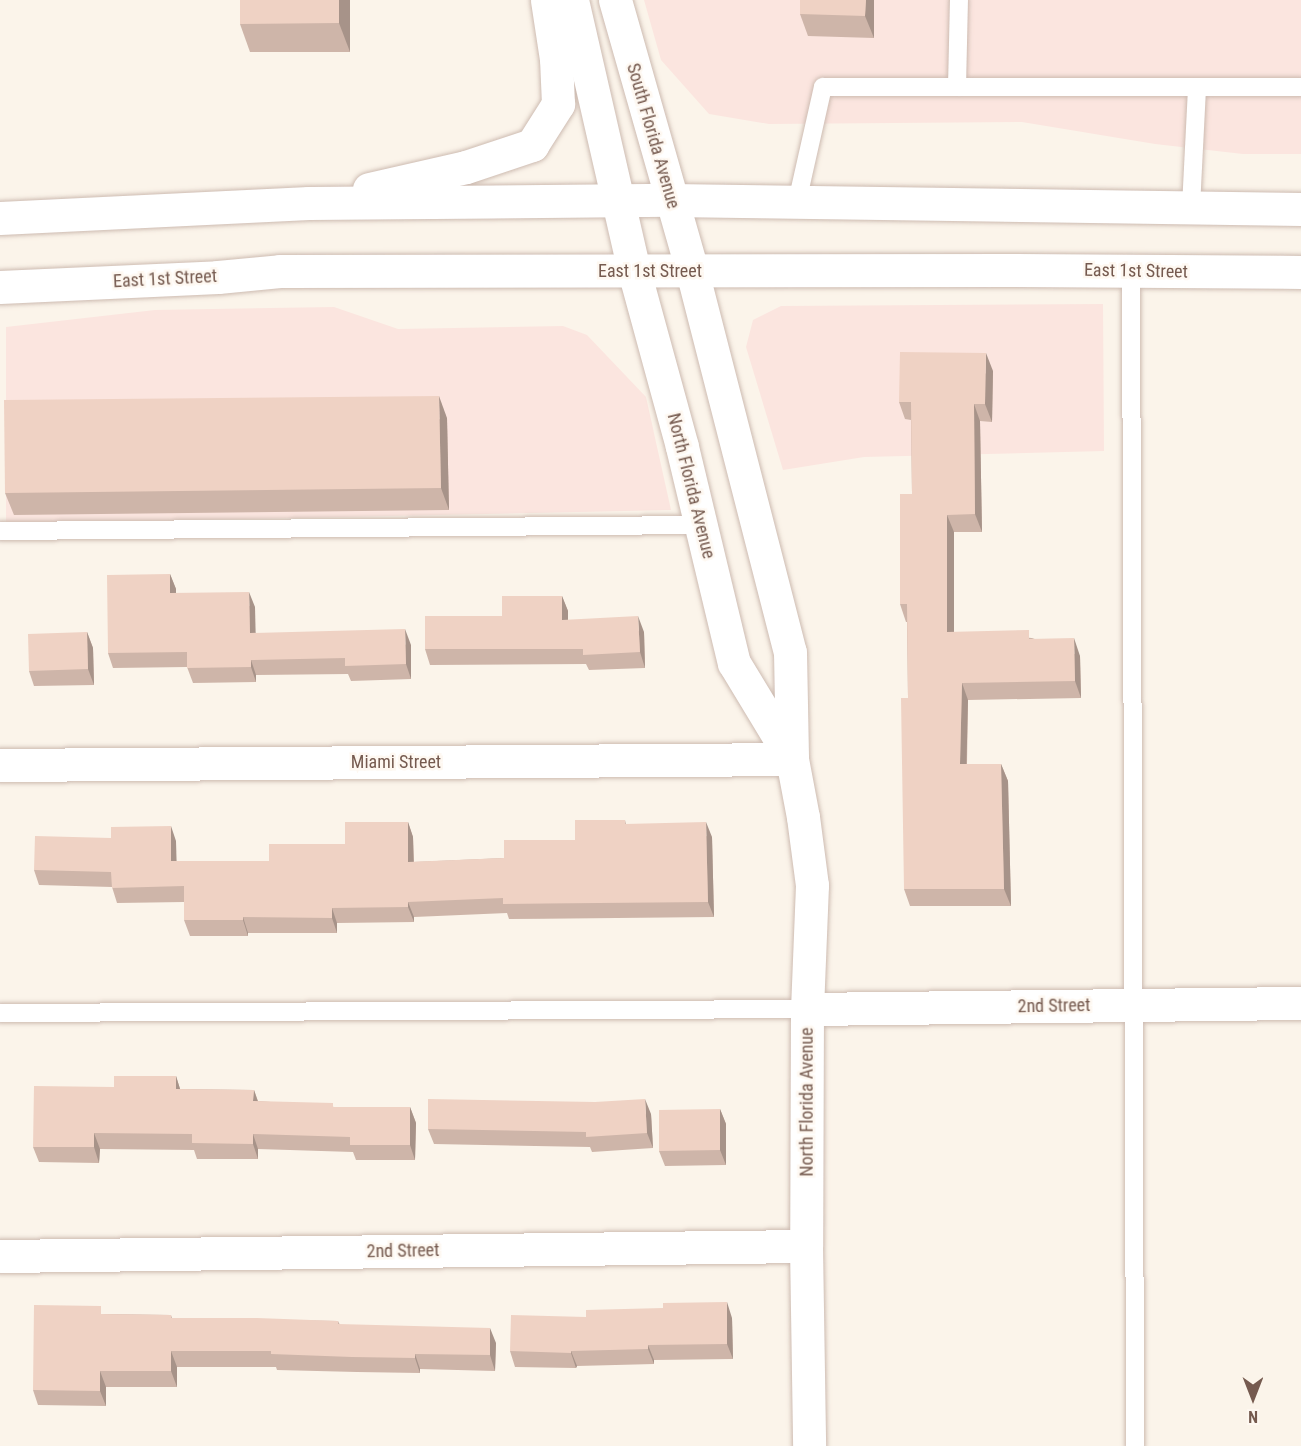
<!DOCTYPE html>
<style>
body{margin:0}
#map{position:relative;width:1301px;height:1446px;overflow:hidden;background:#fbf4ea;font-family:"Roboto Condensed",sans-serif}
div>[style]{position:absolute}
.commercial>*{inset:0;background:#fbe5df}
.roads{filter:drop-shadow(0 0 2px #cdbbb1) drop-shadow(0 0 2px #cdbbb1)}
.service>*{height:18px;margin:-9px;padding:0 9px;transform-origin:9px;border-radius:9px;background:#fff}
.minor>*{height:33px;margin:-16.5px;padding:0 16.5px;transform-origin:16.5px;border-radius:16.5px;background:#fff}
.secondary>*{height:33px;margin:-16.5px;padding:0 16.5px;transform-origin:16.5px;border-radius:16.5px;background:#fff}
.wall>*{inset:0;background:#ceb5a9}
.shaded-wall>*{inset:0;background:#a79389}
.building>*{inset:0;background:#efd2c4}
span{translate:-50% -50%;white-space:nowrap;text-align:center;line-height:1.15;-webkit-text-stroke:5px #fef8f1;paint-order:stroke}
.street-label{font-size:18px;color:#755a4f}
.north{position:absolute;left:1223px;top:1368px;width:60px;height:60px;-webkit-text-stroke:4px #fef8f1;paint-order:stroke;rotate:180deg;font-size:16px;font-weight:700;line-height:24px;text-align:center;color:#755a4f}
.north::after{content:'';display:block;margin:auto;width:21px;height:27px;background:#755a4f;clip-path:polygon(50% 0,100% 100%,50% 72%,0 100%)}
</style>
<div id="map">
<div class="commercial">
<div style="clip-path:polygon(644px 0,1301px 0,1301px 154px,1243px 154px,1155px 144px,1022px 122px,769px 124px,709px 114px,661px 60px)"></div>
<div style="clip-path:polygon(1103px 304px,1104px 451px,864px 457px,783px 470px,746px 347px,753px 320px,781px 306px)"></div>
<div style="clip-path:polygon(334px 307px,398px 329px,563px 326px,587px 335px,646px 397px,671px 510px,6px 524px,6px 327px,155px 310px)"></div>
</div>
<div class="roads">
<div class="service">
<div style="left:957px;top:87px;width:87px;rotate:-88.7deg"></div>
<div style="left:797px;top:202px;width:118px;rotate:-77.3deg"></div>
<div style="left:823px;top:87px;width:478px"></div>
<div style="left:1191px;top:207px;width:120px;rotate:-87.1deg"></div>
<div style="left:1131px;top:271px;width:1175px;rotate:89.8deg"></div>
<div style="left:0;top:531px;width:700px;rotate:-0.49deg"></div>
<div style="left:0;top:1013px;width:807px;rotate:-0.28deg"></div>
</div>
<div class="minor">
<div style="left:0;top:765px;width:792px;rotate:-0.43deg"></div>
<div style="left:807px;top:1009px;width:494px;rotate:-0.7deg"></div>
<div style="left:0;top:1256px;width:806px;rotate:-0.71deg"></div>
</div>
<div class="secondary">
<div style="left:572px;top:0;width:278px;rotate:77.1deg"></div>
<div style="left:634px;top:271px;width:182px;rotate:74.7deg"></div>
<div style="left:682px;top:447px;width:222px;rotate:76.5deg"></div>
<div style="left:734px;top:663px;width:110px;rotate:58.8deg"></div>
<div style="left:615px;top:0;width:282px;rotate:74.1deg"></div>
<div style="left:692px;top:271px;width:393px;rotate:75.6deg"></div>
<div style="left:790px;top:652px;width:107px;rotate:88.9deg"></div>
<div style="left:792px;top:759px;width:59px;rotate:79.3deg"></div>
<div style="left:803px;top:817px;width:69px;rotate:82.5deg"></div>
<div style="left:812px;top:885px;width:124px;rotate:92.3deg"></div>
<div style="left:807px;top:1009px;width:237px;rotate:90.2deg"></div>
<div style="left:806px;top:1246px;width:200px;rotate:89.1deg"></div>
<div style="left:369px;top:189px;width:99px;rotate:-12.8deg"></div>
<div style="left:466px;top:167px;width:70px;rotate:-18.4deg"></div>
<div style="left:532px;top:145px;width:49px;rotate:-57.6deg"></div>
<div style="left:558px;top:104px;width:45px;rotate:-92.5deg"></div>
<div style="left:556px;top:59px;width:60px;rotate:-98.7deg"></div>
<div style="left:0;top:218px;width:309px;rotate:-2.8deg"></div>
<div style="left:309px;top:203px;width:362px;rotate:-0.5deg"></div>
<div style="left:671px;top:200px;width:630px;rotate:0.82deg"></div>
<div style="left:0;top:287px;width:218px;rotate:-2.6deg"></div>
<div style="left:218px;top:277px;width:62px;rotate:-5.5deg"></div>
<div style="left:280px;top:271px;width:736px;rotate:-0.08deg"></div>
<div style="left:1016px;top:270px;width:285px;rotate:0.4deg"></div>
</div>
</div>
<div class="wall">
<div style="clip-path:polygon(350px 0,350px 52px,250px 52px,240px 24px)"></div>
<div style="clip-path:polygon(800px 0,874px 0,874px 38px,808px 36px,800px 14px)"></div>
<div style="clip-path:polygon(993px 371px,992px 422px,980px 421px,982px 532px,954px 532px,954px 632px,1032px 638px,1080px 656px,1081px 698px,968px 700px,967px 764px,1001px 764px,1008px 781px,1011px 906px,910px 906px,904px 889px,908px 698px,907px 622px,906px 622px,900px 604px,912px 494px,911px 420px,905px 419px,899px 402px)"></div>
<div style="clip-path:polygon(447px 418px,449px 510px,14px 515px,5px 493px)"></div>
<div style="clip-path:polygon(170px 574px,176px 589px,176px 593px,255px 607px,255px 633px,411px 645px,411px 679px,351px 681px,348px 674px,256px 675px,256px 682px,193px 683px,187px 667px,113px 668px,108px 653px)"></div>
<div style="clip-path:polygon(562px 596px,568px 611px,568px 620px,644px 632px,645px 668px,589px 670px,586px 664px,430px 665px,425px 649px,502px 616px)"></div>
<div style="clip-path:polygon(87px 632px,93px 648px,94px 685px,34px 686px,29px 671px)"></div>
<div style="clip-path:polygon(625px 820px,626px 824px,712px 837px,714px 917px,509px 919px,507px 913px,414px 917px,414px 922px,337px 923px,337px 933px,248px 933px,248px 936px,190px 936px,184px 920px,184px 902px,117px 903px,112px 887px,39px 885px,34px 870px,111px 838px,176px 841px,176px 861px,269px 861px,345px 844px,408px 822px,413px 837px,414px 862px,504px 858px,575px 840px)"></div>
<div style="clip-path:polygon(176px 1076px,180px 1089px,254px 1090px,258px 1101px,335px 1107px,410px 1107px,416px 1123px,415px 1160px,356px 1160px,353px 1152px,258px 1149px,258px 1159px,197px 1159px,194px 1150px,100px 1149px,99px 1163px,39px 1162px,33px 1147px,114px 1087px)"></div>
<div style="clip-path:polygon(720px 1109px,726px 1124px,726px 1165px,665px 1166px,659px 1151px)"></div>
<div style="clip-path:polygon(651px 1114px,653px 1148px,592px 1152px,590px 1147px,434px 1144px,428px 1129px)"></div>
<div style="clip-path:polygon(104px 1314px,171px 1315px,172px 1318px,338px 1321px,340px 1325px,496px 1343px,495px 1371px,420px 1369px,420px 1373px,357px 1372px,277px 1370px,276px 1367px,177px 1367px,177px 1387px,106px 1387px,106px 1406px,38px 1405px,33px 1390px)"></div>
<div style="clip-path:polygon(586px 1317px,732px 1318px,733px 1359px,654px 1360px,654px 1364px,577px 1366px,576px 1368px,515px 1367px,510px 1351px)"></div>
</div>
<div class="shaded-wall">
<div style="clip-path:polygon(339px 0,350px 0,350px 52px,339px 23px)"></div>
<div style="clip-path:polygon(866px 0,874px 0,874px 38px,865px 16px)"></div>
<div style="clip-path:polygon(986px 353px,993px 371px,992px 422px,985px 404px)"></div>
<div style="clip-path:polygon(439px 396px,447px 418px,449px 510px,441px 488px)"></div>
<div style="clip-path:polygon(974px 404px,980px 421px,982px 532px,975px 514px)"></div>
<div style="clip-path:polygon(947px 515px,954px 532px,954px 650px,947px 632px)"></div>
<div style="clip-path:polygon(170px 574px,176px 589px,176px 609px,170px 593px)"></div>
<div style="clip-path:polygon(249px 592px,255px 607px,256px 648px,250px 633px)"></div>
<div style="clip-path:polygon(562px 596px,568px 611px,568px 635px,562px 620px)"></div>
<div style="clip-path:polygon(638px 616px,644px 632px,645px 668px,640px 652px)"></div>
<div style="clip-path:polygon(405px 629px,411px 645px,411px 679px,406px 664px)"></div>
<div style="clip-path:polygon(87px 632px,93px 648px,94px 685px,88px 669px)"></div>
<div style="clip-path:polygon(1074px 638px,1080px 656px,1081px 698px,1075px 681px)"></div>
<div style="clip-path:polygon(251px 660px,256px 675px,256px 682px,251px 667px)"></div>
<div style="clip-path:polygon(962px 683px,968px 700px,966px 782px,960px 764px)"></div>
<div style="clip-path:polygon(1001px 764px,1008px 781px,1011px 906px,1004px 889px)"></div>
<div style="clip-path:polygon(408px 822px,413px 837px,414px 877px,408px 862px)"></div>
<div style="clip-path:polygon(706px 822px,712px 837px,714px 917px,708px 902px)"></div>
<div style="clip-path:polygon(171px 826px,176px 841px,177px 876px,171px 861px)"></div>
<div style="clip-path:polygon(408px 902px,414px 917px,414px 922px,408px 907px)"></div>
<div style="clip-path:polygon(332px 908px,337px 923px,337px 933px,332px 918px)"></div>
<div style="clip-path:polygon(243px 917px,248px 933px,248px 936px,243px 920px)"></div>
<div style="clip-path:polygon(176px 1076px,181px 1092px,176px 1089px)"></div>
<div style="clip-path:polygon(254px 1090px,259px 1105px,253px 1101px)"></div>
<div style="clip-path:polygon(645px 1099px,651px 1114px,653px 1148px,647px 1133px)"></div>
<div style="clip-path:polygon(410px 1107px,416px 1123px,415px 1160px,410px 1145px)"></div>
<div style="clip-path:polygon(720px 1109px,726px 1124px,726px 1165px,720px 1150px)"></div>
<div style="clip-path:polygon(94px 1133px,100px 1149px,99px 1163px,94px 1147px)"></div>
<div style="clip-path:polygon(253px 1134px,258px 1149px,258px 1159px,253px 1144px)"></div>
<div style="clip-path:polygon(727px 1302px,732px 1318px,733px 1359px,727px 1344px)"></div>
<div style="clip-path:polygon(490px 1328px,496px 1343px,495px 1371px,490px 1355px)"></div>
<div style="clip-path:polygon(648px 1345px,654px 1360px,654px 1364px,648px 1349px)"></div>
<div style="clip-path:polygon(171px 1351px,177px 1367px,177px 1387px,171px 1371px)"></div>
<div style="clip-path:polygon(571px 1351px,577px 1366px,576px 1368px,571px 1353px)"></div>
<div style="clip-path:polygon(415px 1354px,420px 1369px,420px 1373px,415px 1358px)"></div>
<div style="clip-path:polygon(100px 1371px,106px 1387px,106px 1406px,100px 1391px)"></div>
</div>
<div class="building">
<div style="clip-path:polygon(240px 0,339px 0,339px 23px,240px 24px)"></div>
<div style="clip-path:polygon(800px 0,866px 0,865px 16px,800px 14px)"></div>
<div style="clip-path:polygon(900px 352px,986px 353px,985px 404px,974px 404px,975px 514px,947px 515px,947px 632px,1029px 630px,1029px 639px,1074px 638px,1075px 681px,962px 683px,960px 764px,1001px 764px,1004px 889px,904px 889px,901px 698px,908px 698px,907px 604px,900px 604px,900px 494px,912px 494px,911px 402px,899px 402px)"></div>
<div style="clip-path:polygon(439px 396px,441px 488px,5px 493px,4px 400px)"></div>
<div style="clip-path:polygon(170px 574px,170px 593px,249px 592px,250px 633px,405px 629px,406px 664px,345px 666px,345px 658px,251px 660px,251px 667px,187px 668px,187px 652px,108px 653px,107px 575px)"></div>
<div style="clip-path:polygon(502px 596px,562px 596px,562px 620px,638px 616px,640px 652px,583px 655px,583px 649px,425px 649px,425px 616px,502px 616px)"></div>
<div style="clip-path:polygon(87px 632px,88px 669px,29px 671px,28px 634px)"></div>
<div style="clip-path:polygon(575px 820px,625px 820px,625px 824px,706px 822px,708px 902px,503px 904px,503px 898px,408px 902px,408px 907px,332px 908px,332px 918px,243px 917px,243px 920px,184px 920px,184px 886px,112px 888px,111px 872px,34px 870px,35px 836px,111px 838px,111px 827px,171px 826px,171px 861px,269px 861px,269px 844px,345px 844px,345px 822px,408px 822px,408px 862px,504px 858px,504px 840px,575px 840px)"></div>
<div style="clip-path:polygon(114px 1076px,176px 1076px,176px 1089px,254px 1090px,253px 1101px,333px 1103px,333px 1107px,410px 1107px,410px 1145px,350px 1145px,350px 1137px,253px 1134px,253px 1144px,192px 1143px,192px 1134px,94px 1133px,94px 1147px,33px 1147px,34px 1086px,114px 1087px)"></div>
<div style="clip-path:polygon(428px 1099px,595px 1102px,645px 1099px,647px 1133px,586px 1137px,586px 1132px,428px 1129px)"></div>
<div style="clip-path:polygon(720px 1109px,720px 1150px,659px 1151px,659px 1110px)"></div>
<div style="clip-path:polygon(727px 1302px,727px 1344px,648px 1345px,648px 1349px,571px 1351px,571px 1353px,510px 1351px,511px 1315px,586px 1317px,586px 1310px,663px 1308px,663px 1303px)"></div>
<div style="clip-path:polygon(34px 1305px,101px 1306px,101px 1314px,171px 1315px,171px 1318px,257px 1318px,338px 1321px,338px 1324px,490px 1328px,490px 1355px,415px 1354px,415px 1358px,352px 1357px,271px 1354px,271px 1351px,171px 1351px,171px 1371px,100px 1371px,100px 1391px,33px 1390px)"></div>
</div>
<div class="street-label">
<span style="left:653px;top:136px;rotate:74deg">South Florida Avenue</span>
<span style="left:650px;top:271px">East 1st Street</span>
<span style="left:1136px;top:271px;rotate:1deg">East 1st Street</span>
<span style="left:165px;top:279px;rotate:-3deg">East 1st Street</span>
<span style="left:691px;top:486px;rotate:76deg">North Florida Avenue</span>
<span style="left:396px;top:762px">Miami Street</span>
<span style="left:1054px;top:1006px;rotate:-1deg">2nd Street</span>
<span style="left:807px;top:1102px;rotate:-90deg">North Florida Avenue</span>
<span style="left:403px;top:1251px;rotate:-1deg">2nd Street</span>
</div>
<div class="north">N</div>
</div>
